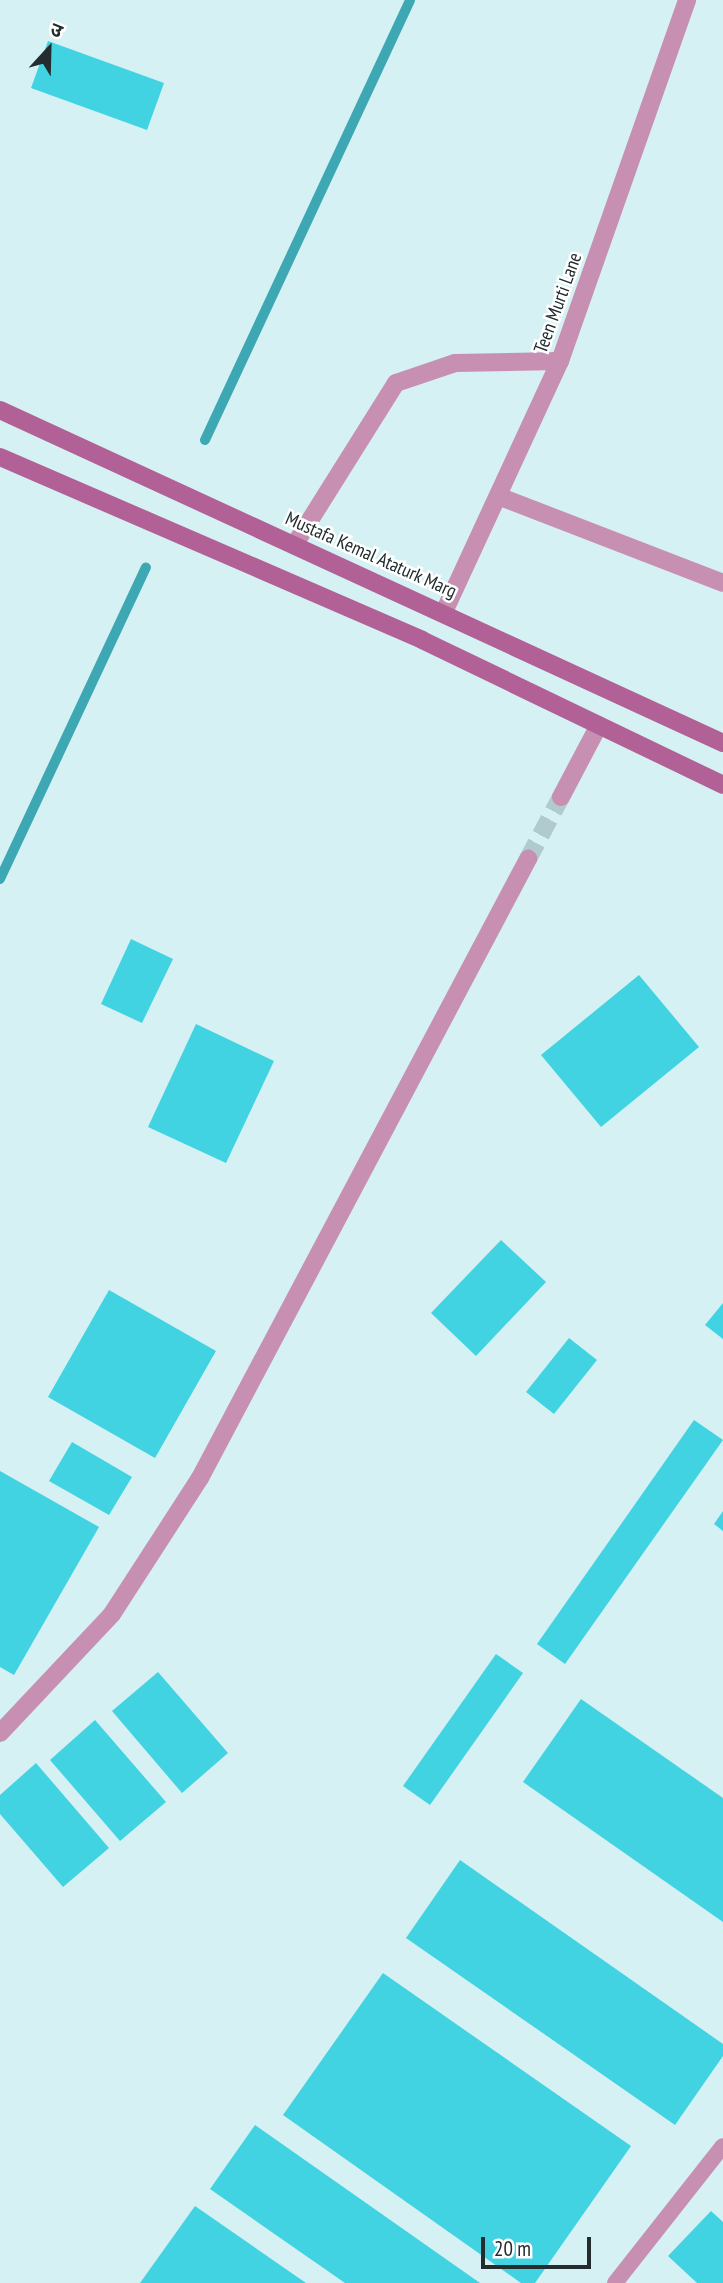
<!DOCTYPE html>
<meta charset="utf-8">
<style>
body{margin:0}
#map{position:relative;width:723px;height:2283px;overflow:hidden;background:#d5f1f4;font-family:"PT Sans Narrow","Noto Sans Devanagari",sans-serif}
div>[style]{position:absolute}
.stream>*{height:10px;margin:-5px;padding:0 5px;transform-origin:5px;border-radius:5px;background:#3da8b3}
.building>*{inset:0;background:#41d3e1}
.street-tunnel>*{height:18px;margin-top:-9px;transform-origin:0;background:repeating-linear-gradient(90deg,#b1cacd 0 18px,transparent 0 27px)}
.lane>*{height:16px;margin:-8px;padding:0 8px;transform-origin:8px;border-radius:8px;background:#c78fb2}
.street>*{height:18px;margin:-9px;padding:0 9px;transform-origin:9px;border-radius:9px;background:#c78fb2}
.secondary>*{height:18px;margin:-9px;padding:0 9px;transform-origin:9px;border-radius:9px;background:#b16195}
span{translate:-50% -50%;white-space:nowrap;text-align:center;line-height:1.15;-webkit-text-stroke:5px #fff;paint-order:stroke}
.street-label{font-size:19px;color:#232d2f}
.north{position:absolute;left:14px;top:14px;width:70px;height:70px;-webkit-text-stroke:5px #fff;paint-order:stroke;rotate:22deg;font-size:19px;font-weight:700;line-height:28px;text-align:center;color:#232d2f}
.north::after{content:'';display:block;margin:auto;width:24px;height:32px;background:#232d2f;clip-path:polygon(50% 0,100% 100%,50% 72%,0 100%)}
.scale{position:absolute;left:481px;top:2237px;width:110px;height:32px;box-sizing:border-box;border:4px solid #232d2f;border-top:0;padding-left:9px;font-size:21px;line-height:24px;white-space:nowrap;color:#232d2f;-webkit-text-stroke:5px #fff;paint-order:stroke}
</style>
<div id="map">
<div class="stream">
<div style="left:205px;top:440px;width:485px;rotate:-65deg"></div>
<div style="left:0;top:879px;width:344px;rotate:-64.9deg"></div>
</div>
<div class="building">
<div style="clip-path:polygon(48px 41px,164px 83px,147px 130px,31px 88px)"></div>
<div style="clip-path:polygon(131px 939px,173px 959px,142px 1023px,101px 1004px)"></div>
<div style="clip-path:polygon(639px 975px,699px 1047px,601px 1127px,541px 1055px)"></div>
<div style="clip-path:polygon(196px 1024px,274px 1061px,226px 1163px,148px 1127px)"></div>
<div style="clip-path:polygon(501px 1240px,546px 1282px,476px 1356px,431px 1313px)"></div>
<div style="clip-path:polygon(109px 1290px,216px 1351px,155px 1458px,48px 1397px)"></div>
<div style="clip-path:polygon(723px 1303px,723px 1339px,705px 1325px)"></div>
<div style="clip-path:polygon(569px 1338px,597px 1360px,554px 1414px,526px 1392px)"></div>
<div style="clip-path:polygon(694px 1420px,723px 1440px,565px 1664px,537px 1644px)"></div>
<div style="clip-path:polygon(72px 1442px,132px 1477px,109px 1515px,49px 1481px)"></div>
<div style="clip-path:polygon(0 1471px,99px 1527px,14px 1675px,0 1667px)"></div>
<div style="clip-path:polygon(723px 1511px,723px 1531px,714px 1524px)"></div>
<div style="clip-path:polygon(496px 1654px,523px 1673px,430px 1805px,403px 1786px)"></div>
<div style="clip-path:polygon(158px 1672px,228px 1753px,182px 1793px,112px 1711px)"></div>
<div style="clip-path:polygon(581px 1699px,723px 1798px,723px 1922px,523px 1782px)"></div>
<div style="clip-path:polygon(95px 1720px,166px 1802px,120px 1841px,50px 1760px)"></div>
<div style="clip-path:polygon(36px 1763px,109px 1848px,63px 1887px,0 1814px,0 1795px)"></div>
<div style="clip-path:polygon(460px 1860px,723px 2044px,723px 2056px,675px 2125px,406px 1938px)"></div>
<div style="clip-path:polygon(383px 1973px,631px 2146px,535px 2283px,521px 2283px,283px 2115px)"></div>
<div style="clip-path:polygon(255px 2125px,480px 2283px,345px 2283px,210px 2189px)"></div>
<div style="clip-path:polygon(195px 2206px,306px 2283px,140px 2283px)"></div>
<div style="clip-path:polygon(711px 2211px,723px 2222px,723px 2283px,697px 2283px,668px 2256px)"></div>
</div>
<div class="street-tunnel">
<div style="left:528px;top:859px;width:70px;rotate:-62deg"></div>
</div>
<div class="lane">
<div style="left:615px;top:2283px;width:174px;rotate:-51.8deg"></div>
</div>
<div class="street">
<div style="left:498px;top:496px;width:241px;rotate:21.1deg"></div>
<div style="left:295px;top:544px;width:190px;rotate:-57.9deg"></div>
<div style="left:396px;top:383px;width:62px;rotate:-18.7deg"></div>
<div style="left:455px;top:363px;width:105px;rotate:-1.1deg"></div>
<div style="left:444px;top:612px;width:277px;rotate:-65.2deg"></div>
<div style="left:560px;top:361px;width:383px;rotate:-70.6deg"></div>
<div style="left:561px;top:797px;width:81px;rotate:-62.2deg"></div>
<div style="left:0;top:1733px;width:163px;rotate:-46.7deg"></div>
<div style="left:112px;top:1614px;width:162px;rotate:-57.1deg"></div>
<div style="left:200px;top:1478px;width:701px;rotate:-62.08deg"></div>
</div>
<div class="secondary">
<div style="left:0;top:410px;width:796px;rotate:24.73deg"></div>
<div style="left:0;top:457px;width:460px;rotate:23.4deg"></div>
<div style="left:422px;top:640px;width:334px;rotate:25.7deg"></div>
</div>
<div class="street-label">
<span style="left:558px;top:303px;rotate:-70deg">Teen Murti Lane</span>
<span style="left:371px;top:555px;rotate:24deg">Mustafa Kemal Ataturk Marg</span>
</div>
<div class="north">उ</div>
<div class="scale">20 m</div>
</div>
